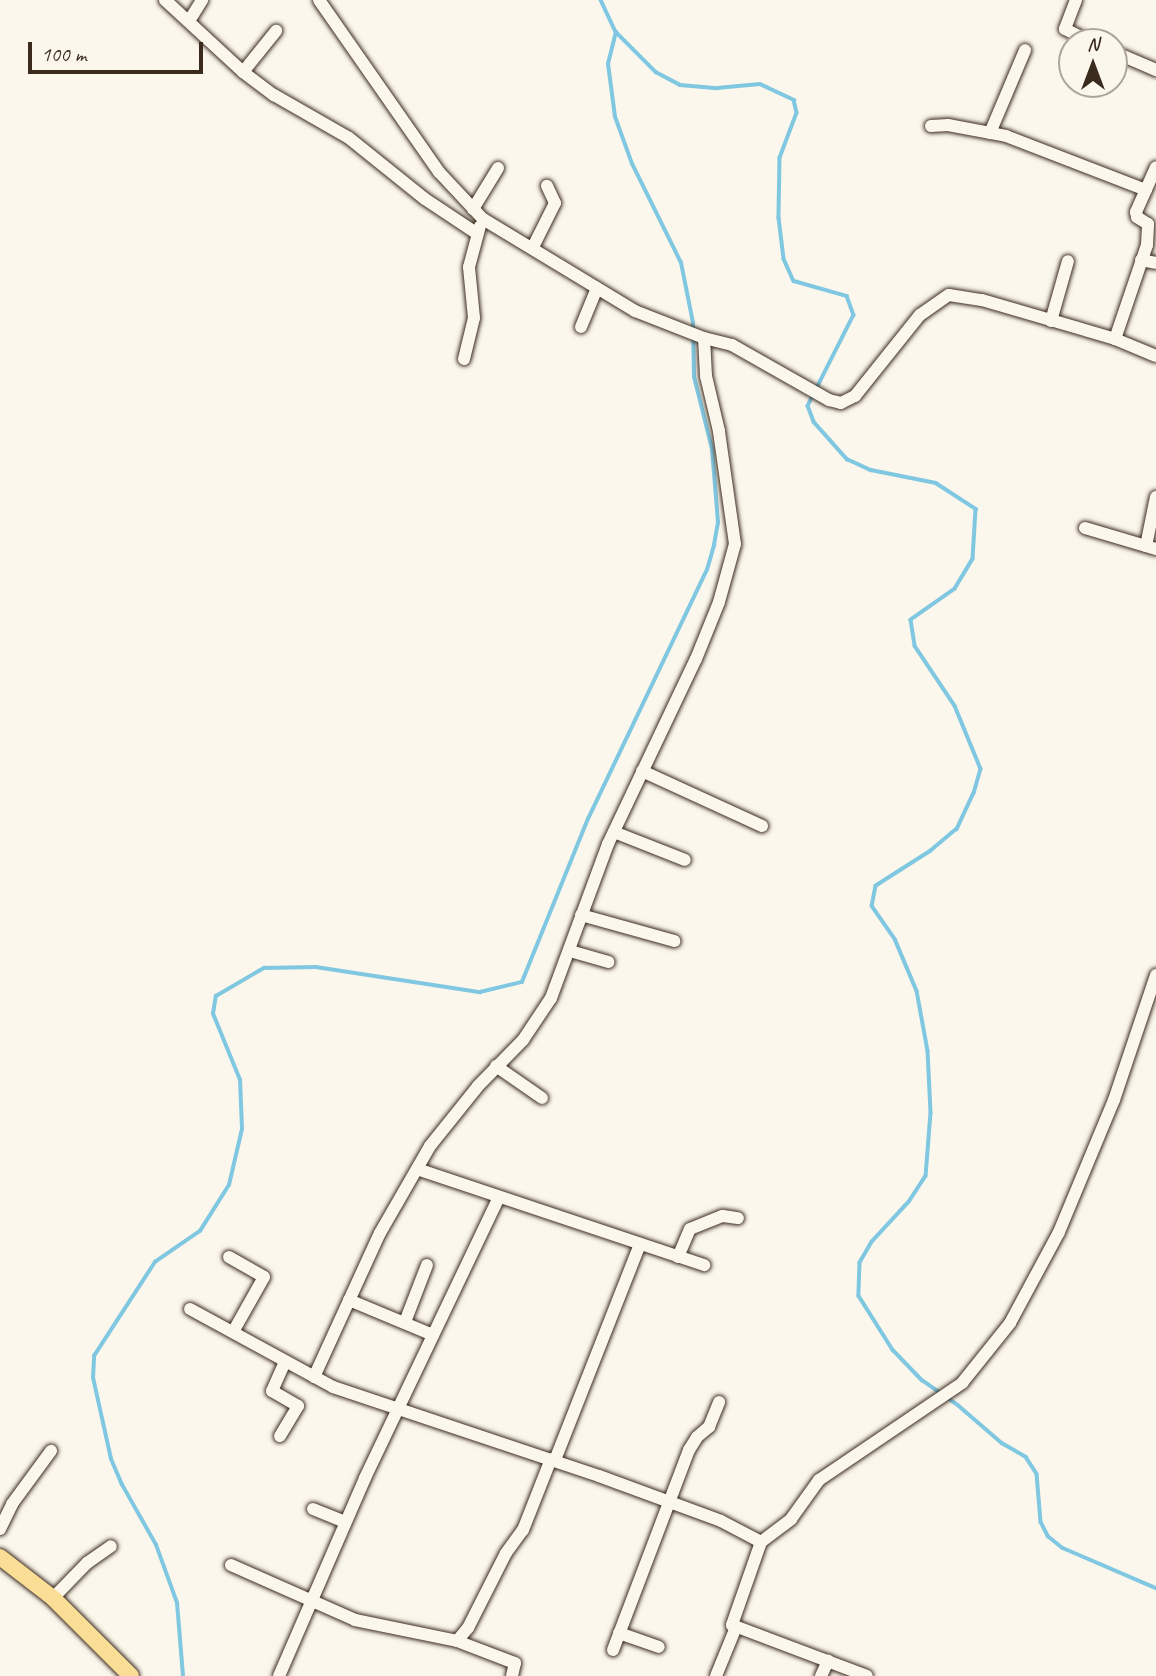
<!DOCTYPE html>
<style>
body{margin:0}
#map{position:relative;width:1156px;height:1676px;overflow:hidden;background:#fbf7ec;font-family:Caveat,sans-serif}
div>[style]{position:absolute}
.stream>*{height:3.5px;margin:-1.75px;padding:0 1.75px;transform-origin:1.75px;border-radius:1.75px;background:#80c7e1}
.roads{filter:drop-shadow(0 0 2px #3b2a1e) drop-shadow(0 0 2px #3b2a1e)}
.minor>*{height:12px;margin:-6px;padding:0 6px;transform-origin:6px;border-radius:6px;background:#fbf7ec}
.major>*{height:16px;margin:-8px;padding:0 8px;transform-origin:8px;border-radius:8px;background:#fbde96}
span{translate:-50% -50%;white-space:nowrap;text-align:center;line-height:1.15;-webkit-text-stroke:6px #fbf7ec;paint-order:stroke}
.north{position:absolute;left:1058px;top:28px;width:70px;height:70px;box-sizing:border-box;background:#fbf7ec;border:2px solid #aea59a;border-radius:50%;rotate:0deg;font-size:19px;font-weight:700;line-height:28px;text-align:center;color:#3b2a1e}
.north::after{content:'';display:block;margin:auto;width:24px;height:32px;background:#3b2a1e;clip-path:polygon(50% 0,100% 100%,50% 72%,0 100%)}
.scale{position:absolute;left:28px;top:42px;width:175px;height:32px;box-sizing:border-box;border:4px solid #3b2a1e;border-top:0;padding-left:9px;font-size:21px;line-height:24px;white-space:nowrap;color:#3b2a1e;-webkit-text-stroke:5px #fbf7ec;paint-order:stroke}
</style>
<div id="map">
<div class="stream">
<div style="left:601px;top:0;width:35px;rotate:65deg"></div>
<div style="left:616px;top:32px;width:57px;rotate:45deg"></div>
<div style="left:656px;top:72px;width:27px;rotate:28deg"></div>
<div style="left:680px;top:85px;width:37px;rotate:5deg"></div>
<div style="left:717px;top:88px;width:43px;rotate:-5.3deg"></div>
<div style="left:760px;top:84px;width:38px;rotate:25deg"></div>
<div style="left:794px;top:100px;width:13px;rotate:77deg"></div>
<div style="left:797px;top:113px;width:48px;rotate:110.7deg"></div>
<div style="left:780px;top:158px;width:60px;rotate:91deg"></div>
<div style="left:779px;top:218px;width:41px;rotate:83deg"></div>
<div style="left:784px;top:259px;width:24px;rotate:66deg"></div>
<div style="left:794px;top:281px;width:55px;rotate:15.8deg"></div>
<div style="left:847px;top:296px;width:20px;rotate:70deg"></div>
<div style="left:854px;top:315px;width:102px;rotate:116.8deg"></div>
<div style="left:808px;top:406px;width:17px;rotate:69deg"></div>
<div style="left:814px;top:422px;width:50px;rotate:48.3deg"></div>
<div style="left:847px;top:459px;width:26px;rotate:25deg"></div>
<div style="left:871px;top:470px;width:66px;rotate:11.3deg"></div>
<div style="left:936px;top:483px;width:48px;rotate:33deg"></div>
<div style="left:976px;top:509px;width:50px;rotate:93.4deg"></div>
<div style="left:973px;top:559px;width:35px;rotate:121deg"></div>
<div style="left:955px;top:589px;width:54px;rotate:144.8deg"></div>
<div style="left:911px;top:620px;width:26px;rotate:81deg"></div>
<div style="left:915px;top:646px;width:72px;rotate:56.3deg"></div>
<div style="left:955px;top:706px;width:68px;rotate:67.6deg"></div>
<div style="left:981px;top:769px;width:25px;rotate:106deg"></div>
<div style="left:974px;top:793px;width:40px;rotate:115deg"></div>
<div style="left:957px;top:829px;width:34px;rotate:140deg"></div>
<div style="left:931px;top:851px;width:65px;rotate:147.5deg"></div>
<div style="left:876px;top:886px;width:20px;rotate:101deg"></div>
<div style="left:872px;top:906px;width:40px;rotate:55.1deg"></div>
<div style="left:895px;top:939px;width:56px;rotate:67.1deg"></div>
<div style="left:917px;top:991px;width:61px;rotate:79.6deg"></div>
<div style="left:928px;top:1051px;width:62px;rotate:87.2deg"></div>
<div style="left:931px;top:1113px;width:63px;rotate:94.5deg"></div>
<div style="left:926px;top:1176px;width:31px;rotate:123deg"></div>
<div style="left:909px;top:1202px;width:54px;rotate:132.8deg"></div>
<div style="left:872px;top:1242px;width:24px;rotate:120deg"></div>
<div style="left:860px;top:1263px;width:33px;rotate:92deg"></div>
<div style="left:859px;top:1296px;width:64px;rotate:57.8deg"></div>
<div style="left:893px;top:1350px;width:42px;rotate:46deg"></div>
<div style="left:922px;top:1380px;width:44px;rotate:34.8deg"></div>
<div style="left:958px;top:1405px;width:58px;rotate:40.8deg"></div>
<div style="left:1002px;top:1443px;width:28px;rotate:30deg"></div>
<div style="left:1026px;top:1457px;width:20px;rotate:57deg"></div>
<div style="left:1037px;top:1474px;width:48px;rotate:85.2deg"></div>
<div style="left:1041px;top:1522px;width:16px;rotate:63deg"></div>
<div style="left:1048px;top:1536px;width:19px;rotate:39deg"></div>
<div style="left:1063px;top:1548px;width:101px;rotate:23.3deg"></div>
<div style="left:183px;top:1676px;width:73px;rotate:-94.7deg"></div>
<div style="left:177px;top:1603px;width:62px;rotate:-109.9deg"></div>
<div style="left:156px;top:1545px;width:69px;rotate:-119.5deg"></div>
<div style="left:122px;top:1485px;width:28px;rotate:-113deg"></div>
<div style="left:111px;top:1459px;width:83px;rotate:-102.5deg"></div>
<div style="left:93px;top:1378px;width:22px;rotate:-87deg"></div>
<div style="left:94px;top:1356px;width:112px;rotate:-57deg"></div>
<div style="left:155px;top:1262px;width:55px;rotate:-34.6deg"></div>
<div style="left:200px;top:1231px;width:54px;rotate:-57.8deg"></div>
<div style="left:229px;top:1185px;width:57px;rotate:-76.9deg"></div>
<div style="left:242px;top:1129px;width:49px;rotate:-92.3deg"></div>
<div style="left:240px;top:1080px;width:71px;rotate:-112.2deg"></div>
<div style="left:213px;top:1014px;width:18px;rotate:-81deg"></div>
<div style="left:216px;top:996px;width:56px;rotate:-30.3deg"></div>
<div style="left:264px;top:968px;width:52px;rotate:-1.1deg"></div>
<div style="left:316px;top:967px;width:166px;rotate:8.7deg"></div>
<div style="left:480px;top:992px;width:43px;rotate:-13.4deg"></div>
<div style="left:522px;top:982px;width:176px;rotate:-68deg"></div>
<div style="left:588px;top:819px;width:276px;rotate:-64.5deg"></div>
<div style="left:707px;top:570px;width:26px;rotate:-74deg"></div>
<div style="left:714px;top:545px;width:22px;rotate:-80deg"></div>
<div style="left:718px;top:523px;width:74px;rotate:-94.6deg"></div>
<div style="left:712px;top:449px;width:74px;rotate:-104deg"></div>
<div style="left:694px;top:377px;width:54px;rotate:-91.1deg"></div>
<div style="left:693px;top:323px;width:61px;rotate:-101.3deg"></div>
<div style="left:681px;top:263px;width:110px;rotate:-116.3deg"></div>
<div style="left:632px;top:164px;width:50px;rotate:-109.9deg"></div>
<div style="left:615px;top:117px;width:53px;rotate:-97.5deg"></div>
<div style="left:608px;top:64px;width:33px;rotate:-76deg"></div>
</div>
<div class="roads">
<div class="minor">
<div style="left:165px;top:0;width:106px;rotate:42.7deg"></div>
<div style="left:243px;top:72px;width:39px;rotate:37deg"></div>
<div style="left:274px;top:95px;width:86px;rotate:29.8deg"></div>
<div style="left:349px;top:138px;width:97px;rotate:38.8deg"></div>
<div style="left:425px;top:199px;width:61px;rotate:33.7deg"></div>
<div style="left:319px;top:0;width:210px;rotate:55.1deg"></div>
<div style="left:439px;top:172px;width:64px;rotate:46.9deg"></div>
<div style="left:483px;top:219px;width:178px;rotate:31.2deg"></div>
<div style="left:635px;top:311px;width:74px;rotate:21.4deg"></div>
<div style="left:704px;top:338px;width:29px;rotate:14deg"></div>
<div style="left:732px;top:345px;width:112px;rotate:29.6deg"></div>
<div style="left:829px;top:400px;width:12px;rotate:14deg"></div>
<div style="left:841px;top:403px;width:16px;rotate:-27deg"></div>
<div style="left:855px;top:396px;width:104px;rotate:-51.3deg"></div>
<div style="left:920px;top:315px;width:35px;rotate:-35deg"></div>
<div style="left:949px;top:295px;width:33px;rotate:9deg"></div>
<div style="left:982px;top:300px;width:139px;rotate:16.3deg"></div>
<div style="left:1115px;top:339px;width:44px;rotate:22.5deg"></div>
<div style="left:1076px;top:0;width:31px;rotate:111deg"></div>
<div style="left:1065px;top:29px;width:28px;rotate:27deg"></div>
<div style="left:189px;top:21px;width:25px;rotate:-58deg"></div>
<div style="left:1114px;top:52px;width:46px;rotate:23.2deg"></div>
<div style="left:243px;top:72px;width:53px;rotate:-51.2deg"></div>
<div style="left:931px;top:126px;width:17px;rotate:-3deg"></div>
<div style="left:948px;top:125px;width:59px;rotate:10.7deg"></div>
<div style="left:1006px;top:136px;width:150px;rotate:21.1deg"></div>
<div style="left:990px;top:133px;width:90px;rotate:-67.1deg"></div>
<div style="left:473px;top:209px;width:48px;rotate:-58.6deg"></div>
<div style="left:533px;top:247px;width:49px;rotate:-63.4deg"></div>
<div style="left:555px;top:203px;width:19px;rotate:-115deg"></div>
<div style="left:1141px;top:260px;width:15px;rotate:11deg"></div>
<div style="left:1051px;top:321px;width:62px;rotate:-74.2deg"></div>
<div style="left:581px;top:327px;width:42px;rotate:-67.7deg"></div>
<div style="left:1115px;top:339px;width:99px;rotate:-71.2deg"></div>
<div style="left:1147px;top:245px;width:21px;rotate:-87deg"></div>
<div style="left:1148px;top:224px;width:13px;rotate:-148deg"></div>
<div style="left:1137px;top:217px;width:5px;rotate:-101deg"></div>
<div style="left:1136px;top:212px;width:49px;rotate:-66deg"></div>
<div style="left:464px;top:359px;width:42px;rotate:-76.3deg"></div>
<div style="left:474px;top:318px;width:51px;rotate:-95.6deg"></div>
<div style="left:469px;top:267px;width:42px;rotate:-75deg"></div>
<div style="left:1085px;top:528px;width:74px;rotate:16.5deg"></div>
<div style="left:1146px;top:546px;width:50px;rotate:-78.5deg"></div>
<div style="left:642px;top:771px;width:132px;rotate:24.6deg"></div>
<div style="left:614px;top:832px;width:76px;rotate:21.5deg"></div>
<div style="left:581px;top:915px;width:97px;rotate:15.6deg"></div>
<div style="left:570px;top:951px;width:40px;rotate:16deg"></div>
<div style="left:496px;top:1066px;width:56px;rotate:34.8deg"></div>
<div style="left:417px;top:1169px;width:303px;rotate:18.5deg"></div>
<div style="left:229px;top:1257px;width:40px;rotate:29.7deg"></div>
<div style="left:264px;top:1277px;width:63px;rotate:119.4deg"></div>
<div style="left:678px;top:1257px;width:30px;rotate:-67deg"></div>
<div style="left:690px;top:1229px;width:35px;rotate:-22deg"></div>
<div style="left:723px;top:1216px;width:15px;rotate:8deg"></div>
<div style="left:349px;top:1300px;width:91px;rotate:22.6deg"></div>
<div style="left:190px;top:1309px;width:163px;rotate:28.6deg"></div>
<div style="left:333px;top:1387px;width:280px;rotate:18.5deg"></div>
<div style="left:599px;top:1476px;width:130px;rotate:20.2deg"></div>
<div style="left:721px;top:1521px;width:45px;rotate:27.7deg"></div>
<div style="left:761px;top:1542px;width:88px;rotate:109.3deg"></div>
<div style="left:732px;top:1625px;width:144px;rotate:20.7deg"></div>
<div style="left:405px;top:1322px;width:61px;rotate:-68.9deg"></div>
<div style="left:314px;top:1377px;width:158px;rotate:-65.4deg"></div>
<div style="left:380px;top:1233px;width:100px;rotate:-60.1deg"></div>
<div style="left:430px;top:1146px;width:77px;rotate:-51.3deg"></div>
<div style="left:478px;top:1086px;width:64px;rotate:-45.6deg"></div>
<div style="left:523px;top:1040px;width:50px;rotate:-56.3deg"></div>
<div style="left:551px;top:998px;width:164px;rotate:-69.7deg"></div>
<div style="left:608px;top:844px;width:205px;rotate:-64.6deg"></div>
<div style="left:696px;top:659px;width:61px;rotate:-68deg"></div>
<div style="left:719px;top:602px;width:60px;rotate:-74.6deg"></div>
<div style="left:735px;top:544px;width:114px;rotate:-98.1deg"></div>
<div style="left:719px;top:431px;width:57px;rotate:-103.3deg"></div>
<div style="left:706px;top:376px;width:38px;rotate:-93deg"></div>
<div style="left:280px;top:1436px;width:35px;rotate:-59deg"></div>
<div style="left:298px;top:1406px;width:30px;rotate:-150deg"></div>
<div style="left:272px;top:1391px;width:32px;rotate:-66deg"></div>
<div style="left:555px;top:1460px;width:232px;rotate:-68.5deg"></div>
<div style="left:313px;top:1509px;width:35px;rotate:22deg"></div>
<div style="left:0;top:1529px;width:28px;rotate:-64deg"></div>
<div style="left:12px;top:1504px;width:66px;rotate:-53.7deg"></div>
<div style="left:761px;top:1542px;width:38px;rotate:-37deg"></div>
<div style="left:791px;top:1519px;width:48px;rotate:-54.3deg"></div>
<div style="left:819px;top:1480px;width:173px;rotate:-34.1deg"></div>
<div style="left:962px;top:1383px;width:77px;rotate:-51.3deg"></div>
<div style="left:1010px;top:1323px;width:103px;rotate:-61.7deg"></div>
<div style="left:1059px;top:1232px;width:143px;rotate:-67.4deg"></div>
<div style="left:1114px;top:1100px;width:132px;rotate:-71.4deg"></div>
<div style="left:231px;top:1565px;width:136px;rotate:23.9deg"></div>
<div style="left:355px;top:1620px;width:104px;rotate:11.6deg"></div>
<div style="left:457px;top:1641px;width:17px;rotate:-50deg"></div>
<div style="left:468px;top:1628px;width:84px;rotate:-63.1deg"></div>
<div style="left:506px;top:1553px;width:29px;rotate:-54deg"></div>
<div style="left:523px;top:1530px;width:76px;rotate:-68.5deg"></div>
<div style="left:53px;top:1598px;width:49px;rotate:-45.8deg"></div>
<div style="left:87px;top:1563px;width:29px;rotate:-35deg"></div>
<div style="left:619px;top:1633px;width:42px;rotate:19.3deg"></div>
<div style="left:457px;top:1641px;width:62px;rotate:20.8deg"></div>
<div style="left:515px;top:1663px;width:13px;rotate:103deg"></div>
<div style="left:613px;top:1650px;width:214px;rotate:-69.2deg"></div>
<div style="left:689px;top:1450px;width:15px;rotate:-58deg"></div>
<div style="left:697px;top:1437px;width:16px;rotate:-40deg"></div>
<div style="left:709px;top:1427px;width:27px;rotate:-68deg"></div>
<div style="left:279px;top:1676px;width:216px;rotate:-66.5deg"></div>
<div style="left:365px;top:1478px;width:311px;rotate:-64.5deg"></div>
<div style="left:716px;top:1676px;width:53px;rotate:-67.8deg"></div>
<div style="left:821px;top:1676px;width:17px;rotate:-65deg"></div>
</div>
<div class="major">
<div style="left:0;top:1557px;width:67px;rotate:37.7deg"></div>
<div style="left:53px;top:1598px;width:110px;rotate:45deg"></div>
</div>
</div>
<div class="north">N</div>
<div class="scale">100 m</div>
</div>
